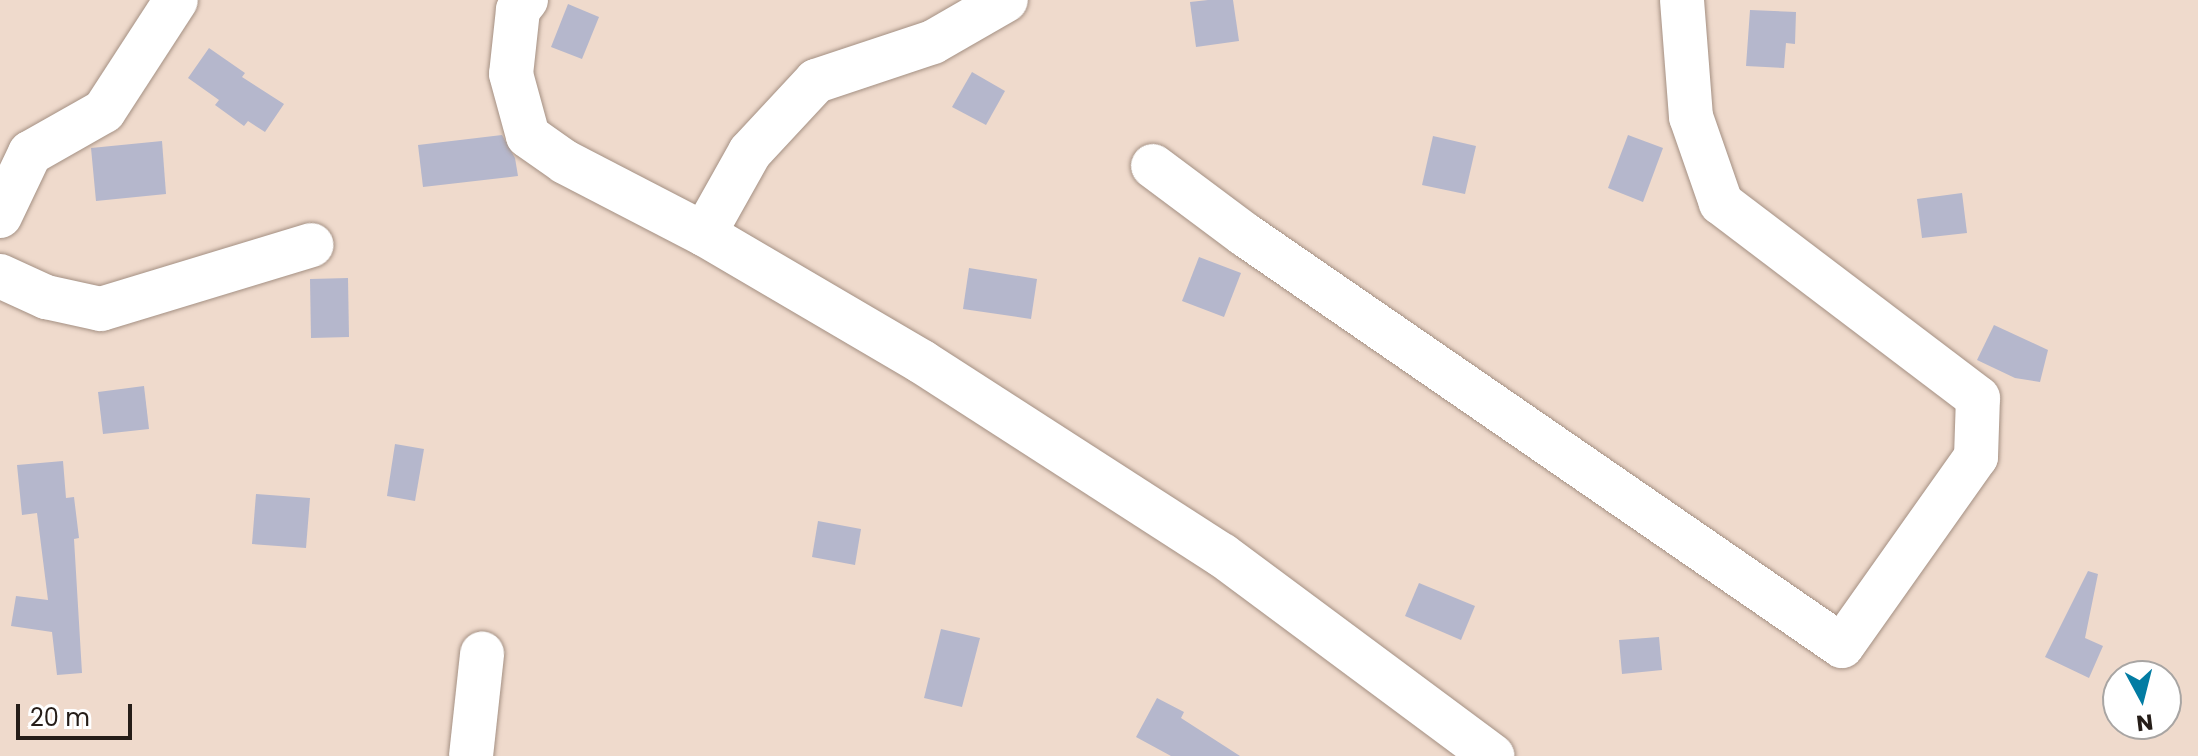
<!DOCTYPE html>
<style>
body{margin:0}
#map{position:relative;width:2198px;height:756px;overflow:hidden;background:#efdacc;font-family:Poppins,sans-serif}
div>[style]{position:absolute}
.building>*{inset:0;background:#b5b7cc}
.roads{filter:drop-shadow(0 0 2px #a49083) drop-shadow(0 0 2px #a49083)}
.minor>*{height:44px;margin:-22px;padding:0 22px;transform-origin:22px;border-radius:22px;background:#fff}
span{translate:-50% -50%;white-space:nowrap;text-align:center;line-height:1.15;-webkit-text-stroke:8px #fff;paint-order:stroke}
.north{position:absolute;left:2102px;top:660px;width:80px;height:80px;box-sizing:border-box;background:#fff;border:2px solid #a8a5a3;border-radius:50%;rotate:173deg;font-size:22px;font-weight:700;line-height:32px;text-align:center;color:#251d18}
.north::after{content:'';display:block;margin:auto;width:28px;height:36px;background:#027ca3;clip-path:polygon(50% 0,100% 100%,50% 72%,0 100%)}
.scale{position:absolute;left:16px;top:704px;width:116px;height:36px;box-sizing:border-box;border:4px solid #251d18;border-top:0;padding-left:10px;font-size:24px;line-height:28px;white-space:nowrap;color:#251d18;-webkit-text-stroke:6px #fff;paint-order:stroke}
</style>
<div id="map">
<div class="building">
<div style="clip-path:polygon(1208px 0,1233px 0,1239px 41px,1196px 47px,1190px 2px)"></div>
<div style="clip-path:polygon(568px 4px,599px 17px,582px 59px,551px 47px)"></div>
<div style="clip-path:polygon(1750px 10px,1796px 12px,1795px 44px,1786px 43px,1784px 68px,1746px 66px)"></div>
<div style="clip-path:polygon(209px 48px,245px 73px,242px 77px,284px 104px,265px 132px,248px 121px,244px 126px,215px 105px,219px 100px,188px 78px)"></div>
<div style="clip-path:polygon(972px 72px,1005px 91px,986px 125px,952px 107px)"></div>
<div style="clip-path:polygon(502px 135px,515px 158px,518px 176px,423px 187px,418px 145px)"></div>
<div style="clip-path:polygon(1628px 135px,1663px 148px,1643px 202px,1608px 188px)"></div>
<div style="clip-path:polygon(1433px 136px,1476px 146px,1465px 194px,1422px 185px)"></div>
<div style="clip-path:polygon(162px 141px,166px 194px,96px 201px,91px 148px)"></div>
<div style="clip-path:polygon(1962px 193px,1967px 233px,1922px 238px,1917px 199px)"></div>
<div style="clip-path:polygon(1199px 257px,1241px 273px,1224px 317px,1182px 301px)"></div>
<div style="clip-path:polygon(969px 268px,1037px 279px,1031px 319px,963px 309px)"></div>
<div style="clip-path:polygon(348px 278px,349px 337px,311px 338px,310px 279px)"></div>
<div style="clip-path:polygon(1994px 325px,2048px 350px,2040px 382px,2015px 378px,1977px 360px)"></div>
<div style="clip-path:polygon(144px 386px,149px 429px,103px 434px,98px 392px)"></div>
<div style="clip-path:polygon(395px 444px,424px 449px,415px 501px,387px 496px)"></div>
<div style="clip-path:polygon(63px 461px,66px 498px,74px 497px,79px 538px,74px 539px,82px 673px,57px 675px,52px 632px,11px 626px,16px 596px,48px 600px,37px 513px,22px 515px,17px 465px)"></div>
<div style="clip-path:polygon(256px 494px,310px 498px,306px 548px,252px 544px)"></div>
<div style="clip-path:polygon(818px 521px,861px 529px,855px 565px,812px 557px)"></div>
<div style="clip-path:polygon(2088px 571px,2098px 574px,2085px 638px,2103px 646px,2089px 678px,2045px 657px)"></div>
<div style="clip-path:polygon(1419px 583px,1475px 606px,1461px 640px,1405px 616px)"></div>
<div style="clip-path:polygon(941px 629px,980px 638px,962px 707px,924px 698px)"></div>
<div style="clip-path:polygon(1659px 637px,1662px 670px,1622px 674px,1619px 640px)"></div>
<div style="clip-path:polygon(1157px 698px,1184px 712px,1181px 718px,1240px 756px,1171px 756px,1136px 737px)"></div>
</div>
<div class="roads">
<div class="minor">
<div style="left:526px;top:0;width:13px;rotate:129deg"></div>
<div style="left:518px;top:10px;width:64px;rotate:96.2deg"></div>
<div style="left:511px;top:74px;width:64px;rotate:74.7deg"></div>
<div style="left:528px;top:136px;width:45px;rotate:35.1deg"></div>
<div style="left:565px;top:162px;width:157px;rotate:27.4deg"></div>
<div style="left:704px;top:234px;width:253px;rotate:30.4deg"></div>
<div style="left:922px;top:362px;width:357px;rotate:32.8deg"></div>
<div style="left:1222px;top:555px;width:337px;rotate:36.6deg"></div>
<div style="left:1153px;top:166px;width:114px;rotate:36.8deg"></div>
<div style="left:1244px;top:234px;width:726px;rotate:34.57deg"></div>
<div style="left:1842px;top:646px;width:232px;rotate:-54.7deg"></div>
<div style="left:1976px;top:457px;width:59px;rotate:-88.1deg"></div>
<div style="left:1978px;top:398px;width:323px;rotate:-142.8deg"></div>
<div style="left:1721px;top:203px;width:91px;rotate:-109.2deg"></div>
<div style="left:1691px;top:117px;width:117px;rotate:-94.4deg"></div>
<div style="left:0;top:216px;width:70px;rotate:-64.5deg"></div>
<div style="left:30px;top:153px;width:85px;rotate:-29.6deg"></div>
<div style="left:104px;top:111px;width:132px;rotate:-57deg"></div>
<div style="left:704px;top:234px;width:94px;rotate:-60.7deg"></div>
<div style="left:750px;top:152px;width:97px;rotate:-47.1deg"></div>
<div style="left:816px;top:81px;width:123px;rotate:-18.4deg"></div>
<div style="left:933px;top:42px;width:84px;rotate:-29.9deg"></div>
<div style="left:0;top:276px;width:51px;rotate:24.5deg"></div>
<div style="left:46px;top:297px;width:56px;rotate:12.3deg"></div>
<div style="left:101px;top:309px;width:220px;rotate:-16.9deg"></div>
<div style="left:471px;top:756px;width:103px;rotate:-83.8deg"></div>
</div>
</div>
<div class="north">N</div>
<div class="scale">20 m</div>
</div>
